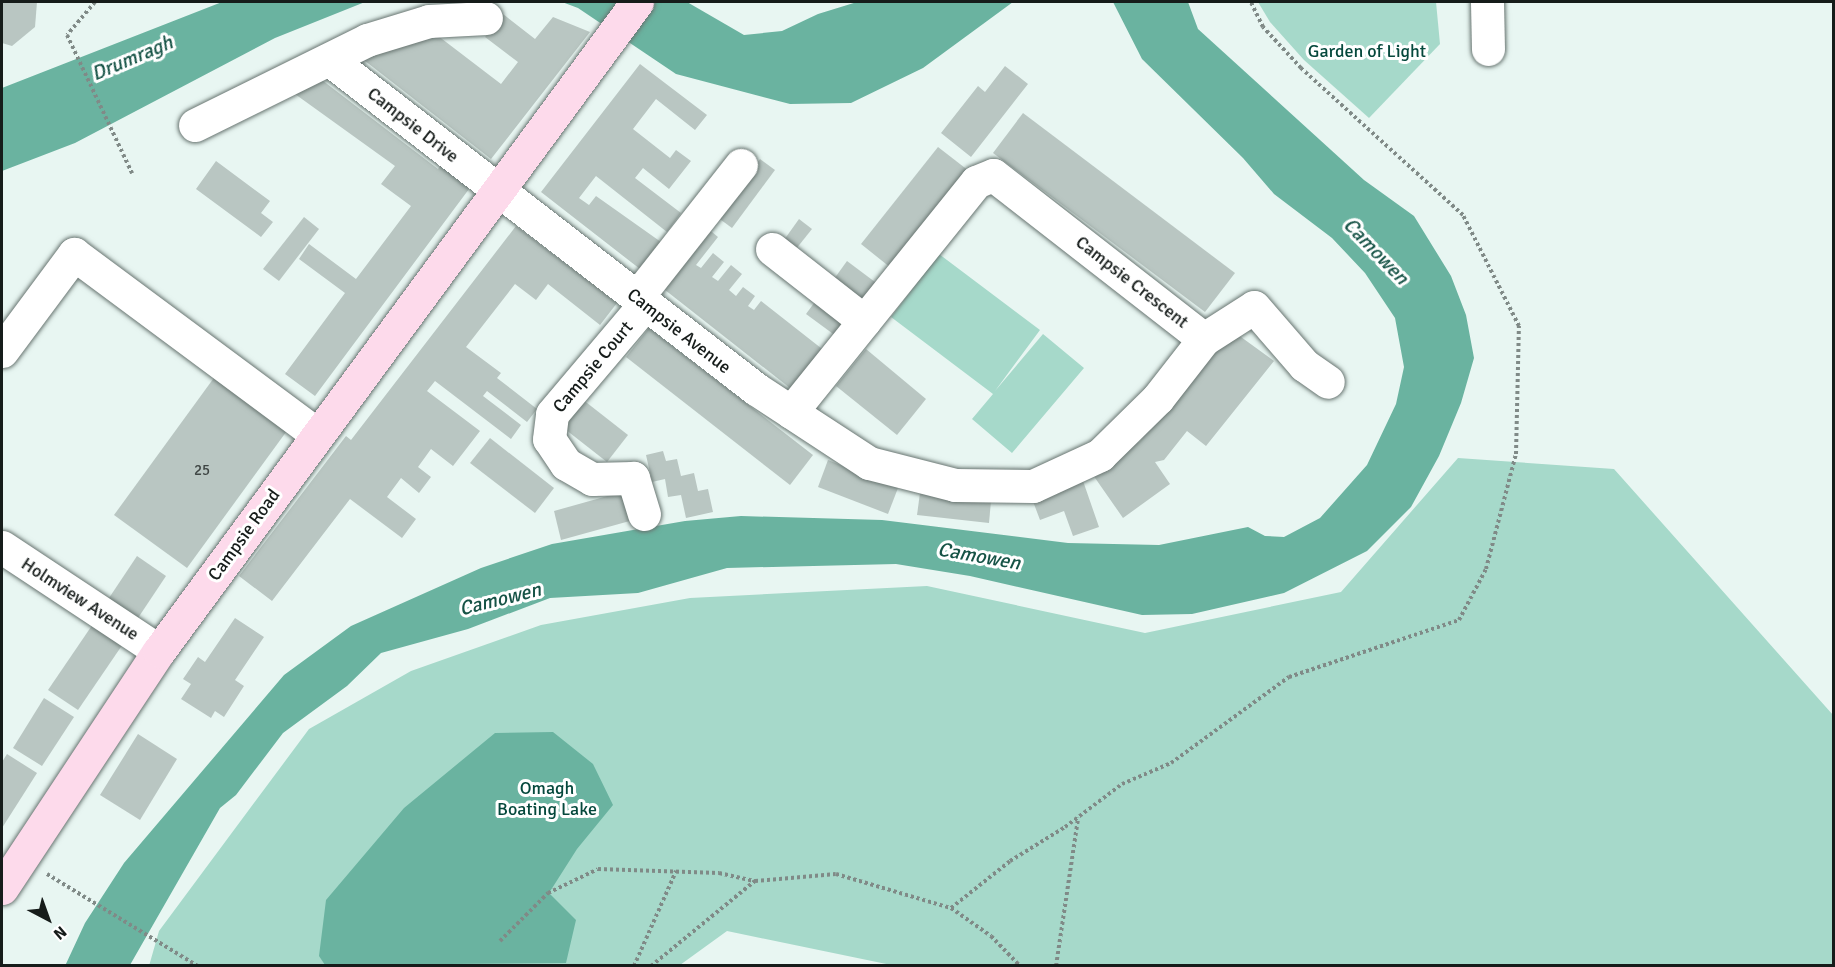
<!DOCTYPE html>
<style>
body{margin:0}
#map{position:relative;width:1835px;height:967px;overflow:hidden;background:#e8f6f2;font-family:Signika,sans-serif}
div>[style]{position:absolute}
.green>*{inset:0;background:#a6d9ca}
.water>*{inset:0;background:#6ab3a0}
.building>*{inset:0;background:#b9c6c2}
.path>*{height:4px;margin-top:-2px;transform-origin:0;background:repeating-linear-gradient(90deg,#808a87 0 3px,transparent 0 6px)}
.roads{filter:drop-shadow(0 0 2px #687571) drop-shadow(0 0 2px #687571)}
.minor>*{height:33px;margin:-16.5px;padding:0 16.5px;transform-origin:16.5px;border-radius:16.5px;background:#fff}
.major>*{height:33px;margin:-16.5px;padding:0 16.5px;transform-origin:16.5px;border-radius:16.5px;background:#fddaeb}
span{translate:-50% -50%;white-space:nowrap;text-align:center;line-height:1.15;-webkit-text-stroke:6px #fff;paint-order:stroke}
.number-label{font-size:15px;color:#3f4644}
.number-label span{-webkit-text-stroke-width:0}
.park-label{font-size:18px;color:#05483c}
.street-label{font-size:18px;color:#161c1a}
.water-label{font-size:20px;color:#165346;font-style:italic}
.frame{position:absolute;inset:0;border:3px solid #161c1a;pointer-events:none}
.north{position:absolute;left:18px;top:889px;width:60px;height:60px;-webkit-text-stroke:4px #fff;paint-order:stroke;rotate:139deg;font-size:16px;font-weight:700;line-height:24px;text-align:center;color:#161c1a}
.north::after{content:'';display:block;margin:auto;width:21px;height:27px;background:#161c1a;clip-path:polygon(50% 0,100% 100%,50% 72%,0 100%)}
</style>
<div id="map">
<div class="green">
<div style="clip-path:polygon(1258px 2px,1436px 2px,1440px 44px,1369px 118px,1304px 60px,1270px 22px)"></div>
<div style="clip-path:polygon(939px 254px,1040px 330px,995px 391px,1043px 334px,1084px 368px,1012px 453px,972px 419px,993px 394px,891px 317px)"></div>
<div style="clip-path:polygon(1458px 458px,1614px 469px,1833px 715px,1833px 965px,896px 966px,727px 931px,680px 965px,149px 966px,159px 931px,309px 729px,411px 671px,541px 625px,690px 598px,927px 586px,1145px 633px,1341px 592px)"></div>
</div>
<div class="water">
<div style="clip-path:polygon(222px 2px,365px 2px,275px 38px,75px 143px,2px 171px,2px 88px)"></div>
<div style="clip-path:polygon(562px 2px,687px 2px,744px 35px,782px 31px,818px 14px,857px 2px,1013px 2px,923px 68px,851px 103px,790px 104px,676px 74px,578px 8px)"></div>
<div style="clip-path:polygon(1113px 2px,1188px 2px,1198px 29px,1364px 180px,1414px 216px,1451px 276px,1466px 315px,1474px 358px,1461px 403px,1439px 456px,1411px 507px,1367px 551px,1284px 593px,1192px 614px,1142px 615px,970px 576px,896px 564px,727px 568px,638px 593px,550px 598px,468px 629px,381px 653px,347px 686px,283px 733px,236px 795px,220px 808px,130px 965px,65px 966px,85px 923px,124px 863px,284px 675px,351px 626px,481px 568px,552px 544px,685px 521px,741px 516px,882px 520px,1068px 543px,1159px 545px,1248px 527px,1265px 536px,1284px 537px,1320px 518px,1367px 465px,1396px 404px,1404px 367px,1395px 318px,1365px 273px,1332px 238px,1274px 194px,1243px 158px,1142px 59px)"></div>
<div style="clip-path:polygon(553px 732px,593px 764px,613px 805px,577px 849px,549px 893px,576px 920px,566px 963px,325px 965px,319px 956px,326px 900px,404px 808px,495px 733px)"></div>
</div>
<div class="building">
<div style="clip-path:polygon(2px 2px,37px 2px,35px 27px,12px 46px,2px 43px)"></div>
<div style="clip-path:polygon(503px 14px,535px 39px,553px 17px,590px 32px,491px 159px,360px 57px,429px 29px,501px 84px,518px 62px,485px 37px)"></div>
<div style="clip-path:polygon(640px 64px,707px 115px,695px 130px,656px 99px,633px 129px,670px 158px,676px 150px,691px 161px,669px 189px,643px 168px,635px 178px,681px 213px,667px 232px,596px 176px,579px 198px,589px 205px,596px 196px,661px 242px,640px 269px,541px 192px)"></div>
<div style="clip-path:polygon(1005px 66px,1028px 84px,971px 157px,941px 133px,978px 86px,985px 92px)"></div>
<div style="clip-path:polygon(318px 77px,438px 169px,442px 163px,472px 185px,315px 396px,285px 374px,345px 293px,299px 259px,309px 244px,356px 279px,411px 206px,381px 184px,395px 166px,288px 89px)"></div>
<div style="clip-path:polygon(1023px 113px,1235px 273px,1205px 312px,993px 153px)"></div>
<div style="clip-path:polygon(938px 147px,969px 171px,891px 268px,861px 244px)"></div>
<div style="clip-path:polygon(760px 159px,775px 170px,732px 228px,717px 217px)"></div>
<div style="clip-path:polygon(216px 161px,270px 201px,261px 213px,273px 222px,261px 237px,196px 189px)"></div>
<div style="clip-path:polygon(304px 217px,319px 229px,279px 281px,263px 269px)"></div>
<div style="clip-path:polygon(799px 219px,812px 229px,796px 249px,784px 240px)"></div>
<div style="clip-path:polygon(516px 226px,617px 303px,600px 325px,548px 284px,536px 300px,515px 284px,466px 347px,501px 373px,497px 378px,537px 409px,527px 422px,487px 391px,483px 396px,521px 425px,511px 439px,435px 381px,427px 391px,480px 431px,453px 466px,431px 449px,418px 467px,431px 477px,419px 493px,401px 478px,387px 497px,416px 519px,402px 538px,350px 499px,272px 601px,239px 576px,346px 436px,351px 440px)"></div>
<div style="clip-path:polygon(706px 227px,718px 237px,696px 265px,701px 268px,713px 253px,724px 262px,712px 277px,718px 281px,731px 265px,742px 274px,729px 290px,736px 296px,743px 287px,755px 296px,748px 306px,754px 310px,761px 301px,826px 352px,795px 392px,660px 286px)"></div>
<div style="clip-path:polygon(847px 261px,879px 285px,865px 303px,834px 279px)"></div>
<div style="clip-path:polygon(817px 299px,851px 324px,840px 339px,806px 314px)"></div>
<div style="clip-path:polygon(649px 328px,813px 455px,790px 485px,626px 357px)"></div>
<div style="clip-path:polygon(1230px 329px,1274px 361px,1206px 446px,1187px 431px,1164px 460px,1155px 462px,1170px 484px,1123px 518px,1093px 475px,1140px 441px)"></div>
<div style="clip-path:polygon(866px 349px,926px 399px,897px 435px,836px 386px)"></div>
<div style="clip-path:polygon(216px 375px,289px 428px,187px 568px,114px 515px)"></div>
<div style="clip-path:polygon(582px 399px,628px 435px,607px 462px,561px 426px)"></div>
<div style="clip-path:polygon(490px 438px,554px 488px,535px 513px,470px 463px)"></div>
<div style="clip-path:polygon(663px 451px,666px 461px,677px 459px,681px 476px,694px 473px,698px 491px,708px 489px,713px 512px,686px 518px,681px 495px,668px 497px,665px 479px,652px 482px,646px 455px)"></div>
<div style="clip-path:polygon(828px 460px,898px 488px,888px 514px,818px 487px)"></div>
<div style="clip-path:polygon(1082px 478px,1099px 527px,1073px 536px,1064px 511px,1040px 520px,1031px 496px)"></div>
<div style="clip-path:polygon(629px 490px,637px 519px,561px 540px,554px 511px)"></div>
<div style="clip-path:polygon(920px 493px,991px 501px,989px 523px,917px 515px)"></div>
<div style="clip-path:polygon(137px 556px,166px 576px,136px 621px,107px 601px)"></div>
<div style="clip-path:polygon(235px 618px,264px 637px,235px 680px,244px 686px,224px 717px,215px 711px,211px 718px,181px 699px,191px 684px,183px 679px,198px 657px,205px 662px)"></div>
<div style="clip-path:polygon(95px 621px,125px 641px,78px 710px,48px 690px)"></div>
<div style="clip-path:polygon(44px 698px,74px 717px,42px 766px,13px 748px)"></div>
<div style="clip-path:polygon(138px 734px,177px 759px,140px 820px,100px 795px)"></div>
<div style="clip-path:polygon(7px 754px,37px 773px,2px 828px,2px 762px)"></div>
</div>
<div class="path">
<div style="left:95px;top:2px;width:43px;rotate:130.3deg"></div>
<div style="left:67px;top:35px;width:153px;rotate:64.8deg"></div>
<div style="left:47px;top:874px;width:177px;rotate:31.4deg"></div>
<div style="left:951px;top:908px;width:75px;rotate:-38.5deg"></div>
<div style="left:1010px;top:861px;width:65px;rotate:-31.7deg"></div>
<div style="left:1065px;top:827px;width:71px;rotate:-37deg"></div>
<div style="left:1122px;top:784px;width:53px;rotate:-23.2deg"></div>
<div style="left:1171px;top:763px;width:146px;rotate:-36.1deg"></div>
<div style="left:1289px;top:677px;width:179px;rotate:-18.5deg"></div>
<div style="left:1459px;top:620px;width:58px;rotate:-62.1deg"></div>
<div style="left:1486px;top:569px;width:119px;rotate:-75.4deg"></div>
<div style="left:1516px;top:454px;width:128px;rotate:-88.7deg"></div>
<div style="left:1519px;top:326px;width:124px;rotate:-116.8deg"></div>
<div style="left:1463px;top:215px;width:219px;rotate:-137.8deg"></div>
<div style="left:1301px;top:68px;width:56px;rotate:-132.8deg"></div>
<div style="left:1263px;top:27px;width:28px;rotate:-116deg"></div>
<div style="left:500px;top:941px;width:68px;rotate:-45deg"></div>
<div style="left:548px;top:893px;width:55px;rotate:-25.6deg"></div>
<div style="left:598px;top:869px;width:121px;rotate:1.9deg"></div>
<div style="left:719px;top:873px;width:37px;rotate:13deg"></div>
<div style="left:634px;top:966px;width:104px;rotate:-66.1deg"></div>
<div style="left:651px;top:966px;width:134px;rotate:-39.3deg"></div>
<div style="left:755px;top:881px;width:81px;rotate:-4.9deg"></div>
<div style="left:836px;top:874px;width:120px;rotate:16.5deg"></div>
<div style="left:951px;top:908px;width:49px;rotate:35deg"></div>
<div style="left:991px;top:936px;width:42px;rotate:46deg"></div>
<div style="left:1056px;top:966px;width:150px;rotate:-81.5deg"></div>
</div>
<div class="roads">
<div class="minor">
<div style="left:1487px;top:2px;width:47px;rotate:88.8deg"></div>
<div style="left:330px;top:60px;width:538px;rotate:37.68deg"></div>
<div style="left:756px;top:389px;width:42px;rotate:33.3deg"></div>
<div style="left:791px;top:412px;width:93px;rotate:33.2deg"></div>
<div style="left:869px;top:463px;width:89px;rotate:14.3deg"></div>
<div style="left:955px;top:485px;width:78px;rotate:0.7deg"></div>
<div style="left:1033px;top:486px;width:74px;rotate:-24.8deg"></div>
<div style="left:1100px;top:455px;width:81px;rotate:-44.5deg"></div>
<div style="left:1158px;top:398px;width:75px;rotate:-52.1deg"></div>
<div style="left:1204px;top:339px;width:267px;rotate:-142.1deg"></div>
<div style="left:993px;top:175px;width:18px;rotate:158deg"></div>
<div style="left:976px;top:182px;width:295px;rotate:128.8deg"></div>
<div style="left:195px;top:125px;width:192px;rotate:-26.3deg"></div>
<div style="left:367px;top:40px;width:65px;rotate:-17deg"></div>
<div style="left:429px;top:21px;width:57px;rotate:-3deg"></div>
<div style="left:772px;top:249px;width:117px;rotate:38deg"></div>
<div style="left:637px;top:297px;width:168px;rotate:-51.8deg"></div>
<div style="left:1204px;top:339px;width:59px;rotate:-32.6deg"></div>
<div style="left:1254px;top:307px;width:77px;rotate:49.2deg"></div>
<div style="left:1304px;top:365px;width:29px;rotate:35deg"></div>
<div style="left:2px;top:351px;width:121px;rotate:-53.4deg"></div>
<div style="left:74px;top:254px;width:302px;rotate:36.6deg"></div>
<div style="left:644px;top:514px;width:38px;rotate:-107deg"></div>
<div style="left:633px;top:478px;width:41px;rotate:178.6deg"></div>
<div style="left:592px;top:479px;width:30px;rotate:-150deg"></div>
<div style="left:566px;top:464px;width:30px;rotate:-124deg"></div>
<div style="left:549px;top:439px;width:25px;rotate:-83deg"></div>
<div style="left:552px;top:414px;width:144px;rotate:-49.8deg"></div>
<div style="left:2px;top:547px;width:188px;rotate:33.5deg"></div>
</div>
<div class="major">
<div style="left:2px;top:888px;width:284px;rotate:-56.5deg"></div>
<div style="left:159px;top:651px;width:806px;rotate:-53.63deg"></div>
</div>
</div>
<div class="number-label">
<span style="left:202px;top:471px">25</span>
</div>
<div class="park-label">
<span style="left:1367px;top:51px">Garden of Light</span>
<span style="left:547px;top:799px">Omagh<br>Boating Lake</span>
</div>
<div class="street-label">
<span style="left:413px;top:125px;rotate:38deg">Campsie Drive</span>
<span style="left:1132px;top:282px;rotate:38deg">Campsie Crescent</span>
<span style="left:679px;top:331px;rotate:38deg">Campsie Avenue</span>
<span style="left:593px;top:367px;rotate:-50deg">Campsie Court</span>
<span style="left:244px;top:535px;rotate:-54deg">Campsie Road</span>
<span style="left:80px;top:599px;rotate:33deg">Holmview Avenue</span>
</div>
<div class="water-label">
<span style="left:132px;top:58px;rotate:-23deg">Drumragh</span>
<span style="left:1376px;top:251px;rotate:46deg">Camowen</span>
<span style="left:979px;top:556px;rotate:10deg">Camowen</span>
<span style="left:500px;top:599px;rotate:-14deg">Camowen</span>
</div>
<div class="frame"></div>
<div class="north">N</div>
</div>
